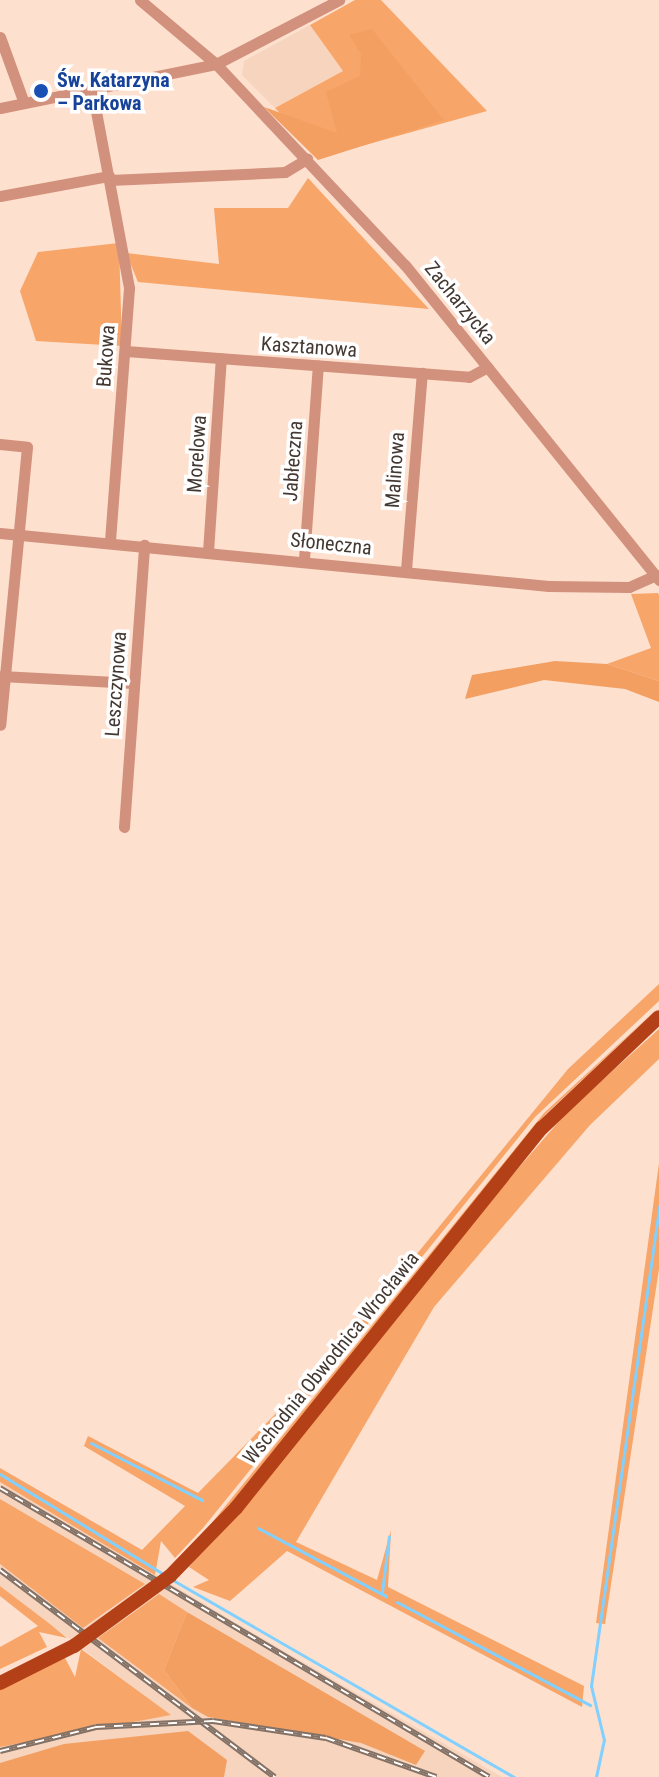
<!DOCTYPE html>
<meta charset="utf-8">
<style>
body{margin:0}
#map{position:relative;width:659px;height:1777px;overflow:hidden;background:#fde0ce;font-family:"Roboto Condensed",sans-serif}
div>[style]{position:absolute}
.built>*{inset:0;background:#f7d4bd}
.green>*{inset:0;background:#f8a569}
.forest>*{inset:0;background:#f39f62}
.stream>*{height:3px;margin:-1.5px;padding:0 1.5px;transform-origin:1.5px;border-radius:1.5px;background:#82d0fe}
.minor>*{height:11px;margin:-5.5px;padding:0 5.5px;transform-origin:5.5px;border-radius:5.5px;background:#d2917d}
.major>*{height:14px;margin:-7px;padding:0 7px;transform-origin:7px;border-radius:7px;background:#b44018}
.rail>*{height:6px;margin-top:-3px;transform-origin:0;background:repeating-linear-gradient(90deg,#fff 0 9px,#827166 0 18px);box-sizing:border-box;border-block:2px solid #827166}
.major-bridge>*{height:14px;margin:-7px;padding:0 7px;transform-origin:7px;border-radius:7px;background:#b44018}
.dots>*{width:22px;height:22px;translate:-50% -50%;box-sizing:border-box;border:4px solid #fff;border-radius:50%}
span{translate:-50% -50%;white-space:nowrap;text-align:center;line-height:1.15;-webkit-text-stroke:7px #fff;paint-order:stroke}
.transit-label{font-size:20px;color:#164399;font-weight:700}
.left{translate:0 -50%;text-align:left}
.street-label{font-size:20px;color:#443932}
</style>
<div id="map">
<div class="built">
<div style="clip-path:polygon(310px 25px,343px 71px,275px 108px,242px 75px,244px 61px)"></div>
<div style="clip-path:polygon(0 1482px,270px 1643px,502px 1777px,0 1777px,0 1747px,170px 1715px,0 1586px)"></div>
</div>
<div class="green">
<div style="clip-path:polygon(355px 0,381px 0,487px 111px,322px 157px,275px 108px,343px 71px,310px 25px)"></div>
<div style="clip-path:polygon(308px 178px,429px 309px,138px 282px,126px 253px,219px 264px,214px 208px,288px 208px)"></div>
<div style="clip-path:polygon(119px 243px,122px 346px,36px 341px,20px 291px,38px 252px)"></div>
<div style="clip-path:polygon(658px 593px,659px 595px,659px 681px,607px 664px,651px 648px,631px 594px)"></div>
<div style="clip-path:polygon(659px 984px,659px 1001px,535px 1117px,203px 1528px,175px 1558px,161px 1541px,155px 1575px,0 1482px,0 1468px,142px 1550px,185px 1506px,84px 1446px,88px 1436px,198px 1493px,340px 1348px,568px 1069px)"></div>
<div style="clip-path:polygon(659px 1007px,545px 1115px,223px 1513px,206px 1530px,544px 1113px)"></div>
<div style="clip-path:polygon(659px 1029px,659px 1059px,590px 1125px,434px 1307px,296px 1542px,377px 1580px,391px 1530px,388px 1587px,584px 1686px,582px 1707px,287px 1551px,230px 1601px,193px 1587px,209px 1580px,189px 1567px,495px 1195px,568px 1111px)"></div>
<div style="clip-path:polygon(659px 1163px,659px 1269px,605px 1624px,596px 1623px)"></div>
<div style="clip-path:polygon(0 1499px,145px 1584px,83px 1628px,0 1564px)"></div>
<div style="clip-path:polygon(0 1586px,50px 1624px,67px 1638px,39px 1632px,47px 1647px,0 1669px,0 1647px,38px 1626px,0 1596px)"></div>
<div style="clip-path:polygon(159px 1594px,187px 1612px,164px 1670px,192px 1708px,98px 1638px)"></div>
<div style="clip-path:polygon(81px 1649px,171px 1715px,0 1747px,0 1689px,65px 1658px,75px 1677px)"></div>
</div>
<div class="forest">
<div style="clip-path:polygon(372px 29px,444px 120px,318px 160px,264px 107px,337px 133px,326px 92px,360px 76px,361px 54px,349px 35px)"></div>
<div style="clip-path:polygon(555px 661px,607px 664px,659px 681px,659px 702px,625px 689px,544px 680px,465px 699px,472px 675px)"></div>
<div style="clip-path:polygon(187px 1612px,425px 1751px,416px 1765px,361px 1743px,208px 1717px,192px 1708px,164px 1670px)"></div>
<div style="clip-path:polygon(188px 1731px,227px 1760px,224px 1777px,0 1777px,0 1763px,64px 1744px)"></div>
</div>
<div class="stream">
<div style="left:91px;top:1443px;width:125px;rotate:27.2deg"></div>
<div style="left:0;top:1474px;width:193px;rotate:31.5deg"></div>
<div style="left:258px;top:1528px;width:145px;rotate:28deg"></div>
<div style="left:171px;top:1579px;width:396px;rotate:30deg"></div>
<div style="left:382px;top:1592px;width:56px;rotate:-82.9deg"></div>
<div style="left:397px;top:1602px;width:219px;rotate:28.1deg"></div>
<div style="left:596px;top:1777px;width:38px;rotate:-78deg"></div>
<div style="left:604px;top:1740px;width:56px;rotate:-103.5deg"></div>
<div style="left:591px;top:1686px;width:485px;rotate:-81.9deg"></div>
</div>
<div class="minor">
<div style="left:140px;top:0;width:99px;rotate:40.1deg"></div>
<div style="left:216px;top:64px;width:276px;rotate:46.8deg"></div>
<div style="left:405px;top:265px;width:405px;rotate:51.1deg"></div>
<div style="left:0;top:37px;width:70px;rotate:70deg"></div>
<div style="left:92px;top:90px;width:201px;rotate:79.4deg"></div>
<div style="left:129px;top:288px;width:253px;rotate:94.3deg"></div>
<div style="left:0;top:108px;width:220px;rotate:-11.5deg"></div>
<div style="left:216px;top:64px;width:139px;rotate:-27.5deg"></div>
<div style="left:110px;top:180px;width:175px;rotate:-2.6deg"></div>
<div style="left:285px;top:172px;width:26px;rotate:-31deg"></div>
<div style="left:0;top:196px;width:111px;rotate:-10.4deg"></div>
<div style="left:126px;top:351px;width:344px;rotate:4.3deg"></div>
<div style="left:469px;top:377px;width:21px;rotate:-28deg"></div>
<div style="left:0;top:444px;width:27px;rotate:6deg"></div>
<div style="left:27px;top:447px;width:279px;rotate:95.5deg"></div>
<div style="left:0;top:533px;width:551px;rotate:5.52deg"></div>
<div style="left:548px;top:586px;width:81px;rotate:0.7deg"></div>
<div style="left:629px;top:587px;width:30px;rotate:-24deg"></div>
<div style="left:208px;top:552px;width:194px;rotate:-86.2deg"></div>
<div style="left:304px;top:559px;width:194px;rotate:-85.9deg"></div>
<div style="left:406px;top:570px;width:198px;rotate:-85.4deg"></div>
<div style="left:1px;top:676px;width:133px;rotate:3deg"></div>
<div style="left:124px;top:827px;width:283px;rotate:-85.9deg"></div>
</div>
<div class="major">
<div style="left:170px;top:1576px;width:95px;rotate:-45.9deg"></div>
<div style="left:236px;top:1508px;width:488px;rotate:-51.2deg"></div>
<div style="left:542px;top:1128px;width:161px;rotate:-43.5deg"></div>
<div style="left:0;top:1683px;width:83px;rotate:-26.6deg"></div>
</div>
<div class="rail">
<div style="left:0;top:1488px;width:568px;rotate:30.58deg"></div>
<div style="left:0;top:1570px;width:344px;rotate:37deg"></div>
<div style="left:0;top:1751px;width:99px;rotate:-14deg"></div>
<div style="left:96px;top:1727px;width:117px;rotate:-2.9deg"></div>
<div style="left:213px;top:1721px;width:114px;rotate:8.6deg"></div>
<div style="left:326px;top:1738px;width:117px;rotate:19.5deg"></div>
</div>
<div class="major-bridge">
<div style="left:74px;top:1646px;width:119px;rotate:-36.1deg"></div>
</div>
<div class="dots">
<div style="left:41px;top:91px;background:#1a4fb4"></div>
</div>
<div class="transit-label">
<span class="left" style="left:57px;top:92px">Św. Katarzyna<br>– Parkowa</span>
</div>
<div class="street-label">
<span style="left:460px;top:303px;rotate:51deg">Zacharzycka</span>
<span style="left:309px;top:347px;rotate:4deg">Kasztanowa</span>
<span style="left:106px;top:356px;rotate:-86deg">Bukowa</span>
<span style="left:197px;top:454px;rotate:-86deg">Morelowa</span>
<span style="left:293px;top:461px;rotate:-86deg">Jabłeczna</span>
<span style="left:395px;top:470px;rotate:-86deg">Malinowa</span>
<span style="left:331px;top:544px;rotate:6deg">Słoneczna</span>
<span style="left:116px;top:684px;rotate:-86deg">Leszczynowa</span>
<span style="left:331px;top:1358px;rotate:-51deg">Wschodnia Obwodnica Wrocławia</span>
</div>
</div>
